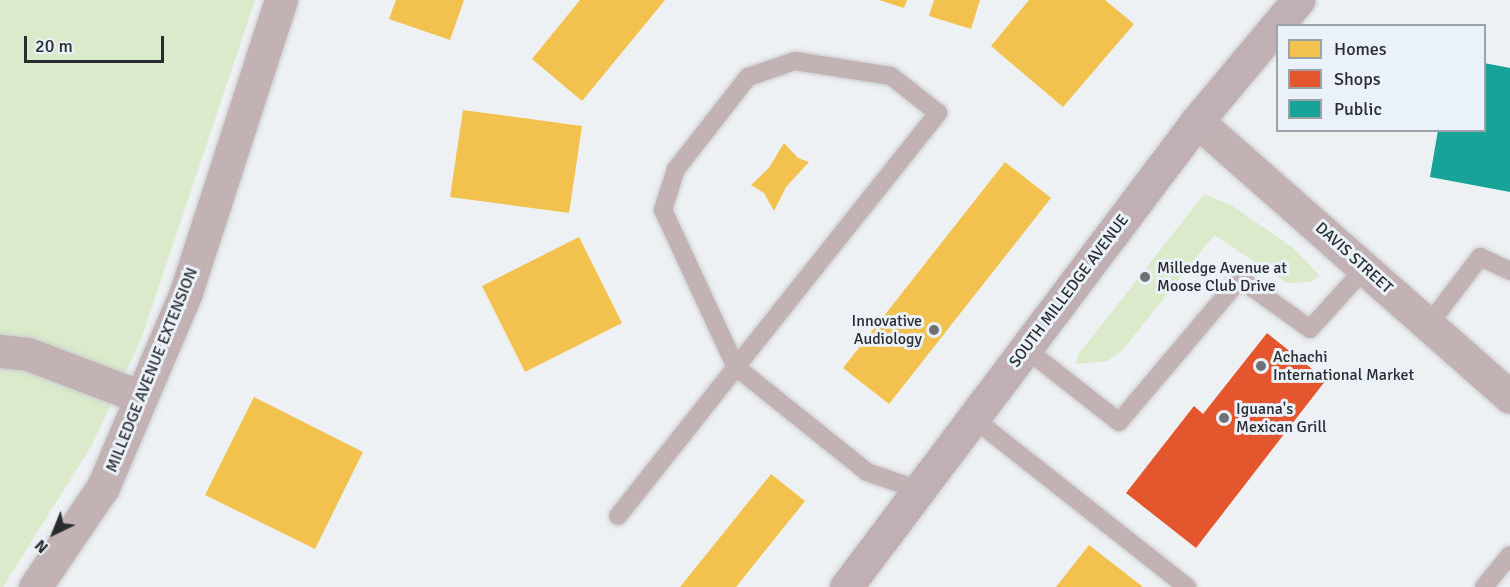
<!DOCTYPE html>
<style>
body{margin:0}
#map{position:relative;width:1510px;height:587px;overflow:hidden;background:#eef1f4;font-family:Signika,sans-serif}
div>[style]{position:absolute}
.green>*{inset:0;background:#daeaca}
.homes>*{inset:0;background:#f2c14e}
.shops>*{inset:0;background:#e4572e}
.public>*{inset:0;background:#17a398}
.roads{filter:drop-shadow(0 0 2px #ccced0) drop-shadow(0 0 2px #ccced0)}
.service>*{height:18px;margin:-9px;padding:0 9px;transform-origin:9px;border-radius:9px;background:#c3b2b3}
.minor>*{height:33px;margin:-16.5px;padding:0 16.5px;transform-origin:16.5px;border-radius:16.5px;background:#c3b2b3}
.secondary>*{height:33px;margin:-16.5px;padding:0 16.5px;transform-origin:16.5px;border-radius:16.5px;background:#c0b0b3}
.dots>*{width:16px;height:16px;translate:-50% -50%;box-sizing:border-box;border:3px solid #eaf1f8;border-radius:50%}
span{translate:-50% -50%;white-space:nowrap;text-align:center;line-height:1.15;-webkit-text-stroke:6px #eaf1f8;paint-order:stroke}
.street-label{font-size:16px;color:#2a2c2f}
.poi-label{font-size:16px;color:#2a2c2f}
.left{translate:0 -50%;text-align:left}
.right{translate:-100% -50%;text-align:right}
.legend{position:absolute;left:1276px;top:24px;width:210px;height:108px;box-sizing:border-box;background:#eaf1f8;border:2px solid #9da2a8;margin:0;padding:8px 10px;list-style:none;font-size:18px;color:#2a2c2f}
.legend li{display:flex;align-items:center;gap:12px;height:30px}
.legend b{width:30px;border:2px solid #9da2a8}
.north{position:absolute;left:24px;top:503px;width:60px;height:60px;-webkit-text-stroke:4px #eaf1f8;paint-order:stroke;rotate:223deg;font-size:16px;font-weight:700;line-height:24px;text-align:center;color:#2a2c2f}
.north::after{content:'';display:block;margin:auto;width:21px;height:27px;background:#2a2c2f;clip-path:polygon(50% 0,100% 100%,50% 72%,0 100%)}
.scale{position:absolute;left:24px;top:36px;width:140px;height:27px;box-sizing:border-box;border:3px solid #2a2c2f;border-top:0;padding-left:8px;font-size:18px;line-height:21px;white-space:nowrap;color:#2a2c2f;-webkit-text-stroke:4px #eaf1f8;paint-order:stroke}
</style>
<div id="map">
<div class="green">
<div style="clip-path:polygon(0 0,255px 0,142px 337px,92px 445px,3px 587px,0 587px)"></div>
<div style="clip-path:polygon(1204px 194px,1231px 205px,1292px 247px,1320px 276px,1310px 282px,1287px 283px,1214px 235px,1122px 351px,1107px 361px,1076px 364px,1078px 355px)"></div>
</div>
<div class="homes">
<div style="clip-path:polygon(396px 0,464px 0,450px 40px,389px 19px)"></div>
<div style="clip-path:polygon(580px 0,665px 0,582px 101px,532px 59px)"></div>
<div style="clip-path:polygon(879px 0,907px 0,904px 8px)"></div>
<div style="clip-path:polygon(934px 0,980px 0,971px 29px,929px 16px)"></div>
<div style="clip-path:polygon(1029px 0,1105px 0,1134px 24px,1063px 107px,991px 46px)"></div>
<div style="clip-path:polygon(463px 110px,582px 126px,569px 213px,450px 197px)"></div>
<div style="clip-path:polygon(784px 143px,798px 158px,809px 162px,786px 187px,774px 211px,764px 193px,751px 185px,769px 168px)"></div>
<div style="clip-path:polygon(1005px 162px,1051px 198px,889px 404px,843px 368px)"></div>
<div style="clip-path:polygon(579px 237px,622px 323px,525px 372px,482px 286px)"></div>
<div style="clip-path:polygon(254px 397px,363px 452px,315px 549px,205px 495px)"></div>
<div style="clip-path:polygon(771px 474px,805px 501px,736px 587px,680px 587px)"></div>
<div style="clip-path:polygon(1089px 545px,1143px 587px,1056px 587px)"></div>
</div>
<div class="shops">
<div style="clip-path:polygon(1267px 333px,1326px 380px,1196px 548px,1126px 493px,1194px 406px,1203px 414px)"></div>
</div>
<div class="public">
<div style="clip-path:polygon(1484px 63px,1510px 68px,1510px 192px,1430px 177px,1438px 130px,1484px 130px)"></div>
</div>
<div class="roads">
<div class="service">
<div style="left:1427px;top:327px;width:88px;rotate:-52.9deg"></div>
<div style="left:1480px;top:257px;width:33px;rotate:25deg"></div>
<div style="left:1026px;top:349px;width:118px;rotate:38.1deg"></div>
<div style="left:1119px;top:422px;width:187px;rotate:-49.8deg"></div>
<div style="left:1240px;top:279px;width:86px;rotate:35.5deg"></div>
<div style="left:1310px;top:329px;width:84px;rotate:-47.9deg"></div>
<div style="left:973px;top:418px;width:273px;rotate:38.3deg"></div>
<div style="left:618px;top:516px;width:190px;rotate:-51.6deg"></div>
<div style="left:736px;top:367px;width:325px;rotate:-51.5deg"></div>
<div style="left:938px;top:113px;width:60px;rotate:-141.8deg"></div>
<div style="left:891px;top:76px;width:97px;rotate:-171.1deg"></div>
<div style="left:795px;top:61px;width:50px;rotate:161.2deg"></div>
<div style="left:748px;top:77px;width:117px;rotate:128deg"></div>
<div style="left:676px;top:169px;width:43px;rotate:107.6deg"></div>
<div style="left:663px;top:210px;width:173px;rotate:65.1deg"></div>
<div style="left:736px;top:367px;width:168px;rotate:38.7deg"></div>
<div style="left:867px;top:472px;width:55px;rotate:19.1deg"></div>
<div style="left:1484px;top:587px;width:41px;rotate:-50.9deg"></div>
</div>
<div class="minor">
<div style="left:1197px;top:121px;width:417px;rotate:41.4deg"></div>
<div style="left:0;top:351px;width:28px;rotate:6deg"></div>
<div style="left:28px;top:354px;width:121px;rotate:20.8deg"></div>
<div style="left:35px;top:587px;width:121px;rotate:-55.8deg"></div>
<div style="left:103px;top:487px;width:212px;rotate:-66.9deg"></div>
<div style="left:186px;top:292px;width:307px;rotate:-72deg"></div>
</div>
<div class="secondary">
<div style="left:846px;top:587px;width:583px;rotate:-53.01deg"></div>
<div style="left:1197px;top:121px;width:158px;rotate:-50.1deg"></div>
</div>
</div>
<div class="dots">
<div style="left:1145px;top:277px;background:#6f7174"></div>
<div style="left:934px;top:330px;background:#6f7174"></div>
<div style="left:1261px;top:366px;background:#6f7174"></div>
<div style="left:1224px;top:418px;background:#6f7174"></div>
</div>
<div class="street-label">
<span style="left:1354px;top:258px;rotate:42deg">DAVIS STREET</span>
<span style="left:1069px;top:291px;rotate:-53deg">SOUTH MILLEDGE AVENUE</span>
<span style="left:152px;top:370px;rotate:-68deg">MILLEDGE AVENUE EXTENSION</span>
</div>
<div class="poi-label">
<span class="left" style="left:1157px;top:277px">Milledge Avenue at<br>Moose Club Drive</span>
<span class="right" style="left:922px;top:330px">Innovative<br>Audiology</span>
<span class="left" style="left:1273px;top:366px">Achachi<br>International Market</span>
<span class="left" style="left:1236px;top:418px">Iguana's<br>Mexican Grill</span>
</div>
<ul class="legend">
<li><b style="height:16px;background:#f2c14e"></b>Homes</li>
<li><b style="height:16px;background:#e4572e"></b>Shops</li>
<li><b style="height:16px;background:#17a398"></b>Public</li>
</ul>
<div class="north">N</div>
<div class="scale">20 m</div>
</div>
